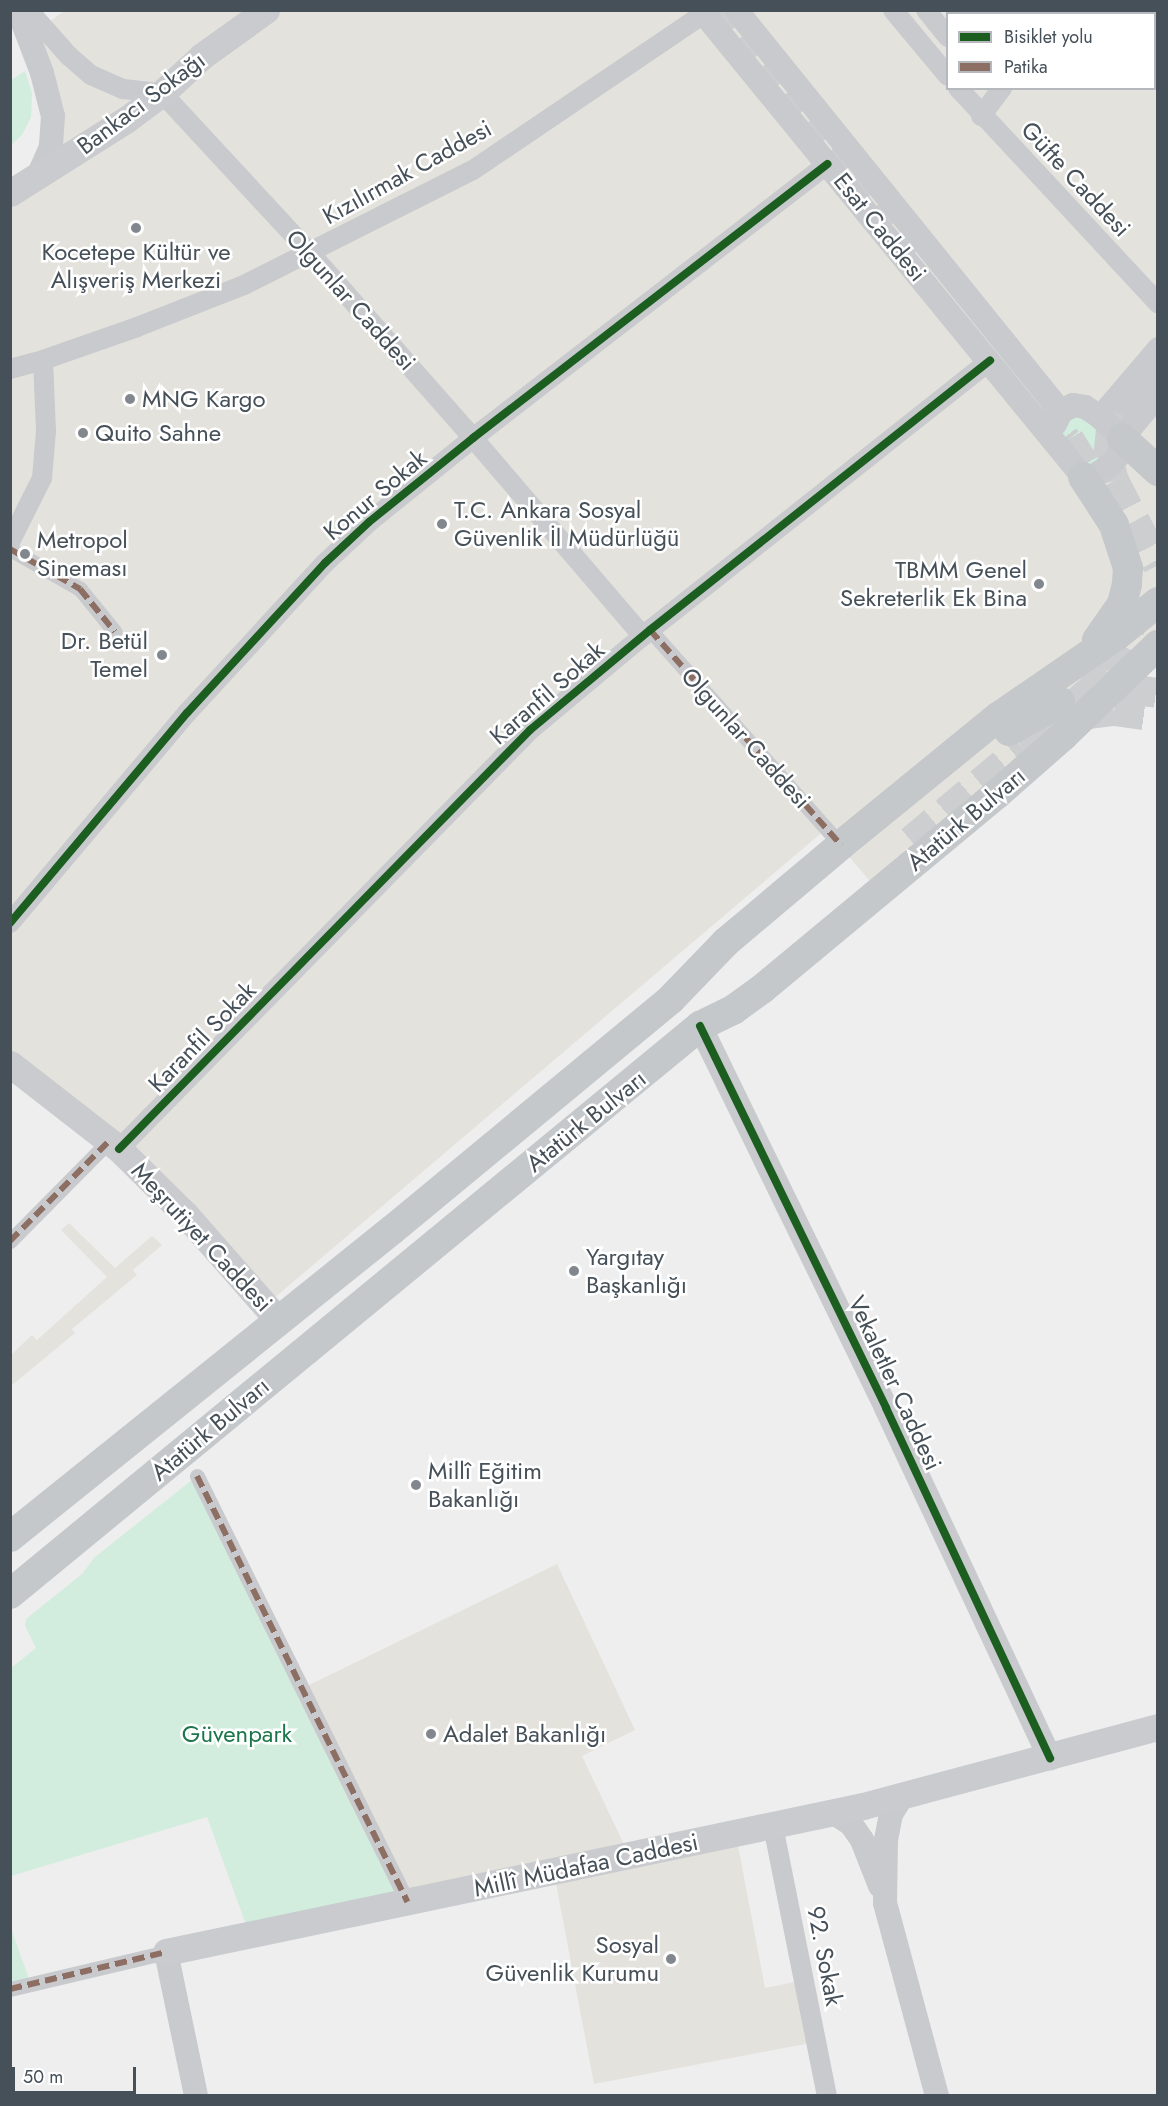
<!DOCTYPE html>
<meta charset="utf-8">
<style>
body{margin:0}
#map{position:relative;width:1168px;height:2106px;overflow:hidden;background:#eee;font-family:Jost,sans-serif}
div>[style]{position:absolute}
.commercial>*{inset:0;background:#e4e2dc}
.green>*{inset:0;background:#d2eddd}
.tertiary-tunnel>*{height:24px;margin-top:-12px;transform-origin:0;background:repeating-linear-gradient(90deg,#ccced0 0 24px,transparent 0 36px)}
.primary-tunnel>*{height:30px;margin-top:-15px;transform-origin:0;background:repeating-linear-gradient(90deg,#ccced0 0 30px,transparent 0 45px)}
.pedestrian>*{height:15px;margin:-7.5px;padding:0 7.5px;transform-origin:7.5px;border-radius:7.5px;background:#c8cacd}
.minor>*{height:20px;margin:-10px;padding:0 10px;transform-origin:10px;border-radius:10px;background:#c8cacd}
.tertiary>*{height:24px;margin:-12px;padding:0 12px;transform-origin:12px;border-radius:12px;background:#c8cacd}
.secondary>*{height:27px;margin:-13.5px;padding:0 13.5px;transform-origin:13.5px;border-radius:13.5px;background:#c9cbce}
.primary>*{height:30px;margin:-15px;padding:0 15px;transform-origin:15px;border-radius:15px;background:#c4c8cb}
.quiet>*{height:6px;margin-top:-3px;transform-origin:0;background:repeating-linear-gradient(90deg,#8d6e63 0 12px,transparent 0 18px)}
.cycleway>*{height:8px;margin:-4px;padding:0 4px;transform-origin:4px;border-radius:4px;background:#1b5e20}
.dots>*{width:16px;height:16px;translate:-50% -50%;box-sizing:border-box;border:3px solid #fff;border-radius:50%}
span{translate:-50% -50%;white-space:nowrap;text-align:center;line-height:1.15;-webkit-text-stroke:5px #fff;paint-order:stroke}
.street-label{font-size:24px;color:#465059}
.poi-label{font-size:24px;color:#465059}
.left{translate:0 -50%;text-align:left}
.right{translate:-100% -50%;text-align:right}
.park-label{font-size:24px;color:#1b7649}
.frame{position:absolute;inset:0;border:12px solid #465059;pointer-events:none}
.legend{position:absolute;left:946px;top:12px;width:210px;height:78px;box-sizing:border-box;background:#fff;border:2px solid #b5b9bd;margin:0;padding:8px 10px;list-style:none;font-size:18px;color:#465059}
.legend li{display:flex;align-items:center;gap:12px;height:30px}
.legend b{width:30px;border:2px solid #b5b9bd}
.scale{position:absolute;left:12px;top:2067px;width:124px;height:27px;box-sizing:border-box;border:3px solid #465059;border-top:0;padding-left:8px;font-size:18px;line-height:21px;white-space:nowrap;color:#465059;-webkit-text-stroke:4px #fff;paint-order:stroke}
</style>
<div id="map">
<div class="commercial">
<div style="clip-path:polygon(evenodd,64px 11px,1157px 11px,1157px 645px,879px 892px,826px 829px,266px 1305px,11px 1064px,10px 193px,47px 158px,42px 73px,42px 27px,64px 11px,948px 14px,1154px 14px,1154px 88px,948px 88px,948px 14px)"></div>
<div style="clip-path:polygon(69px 1223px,115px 1268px,152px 1236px,162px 1245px,133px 1270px,137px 1275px,72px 1329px,75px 1333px,11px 1386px,11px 1355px,32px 1335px,37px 1340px,107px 1277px,61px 1230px)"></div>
<div style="clip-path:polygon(557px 1564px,635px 1730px,582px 1756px,630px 1857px,736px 1835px,765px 1988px,804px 1980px,816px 2042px,594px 2084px,554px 1873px,408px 1902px,303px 1688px)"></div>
</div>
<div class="green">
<div style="clip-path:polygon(25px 71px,32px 93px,31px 117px,22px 135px,11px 145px,11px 80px)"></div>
<div style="clip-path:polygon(1073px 405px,1122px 438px,1083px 477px,1056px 421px)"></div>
<div style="clip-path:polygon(197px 1476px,408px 1902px,249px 1933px,207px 1817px,11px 1876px,11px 1668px,36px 1648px,25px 1626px,26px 1619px,82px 1574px,95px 1557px)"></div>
<div style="clip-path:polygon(10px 1926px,31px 1984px,10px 1989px)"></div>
</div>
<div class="tertiary-tunnel">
<div style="left:718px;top:10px;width:318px;rotate:50.7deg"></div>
<div style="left:1044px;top:408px;width:40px;rotate:51deg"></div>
</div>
<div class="primary-tunnel">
<div style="left:1126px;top:404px;width:30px;rotate:120deg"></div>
<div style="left:1111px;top:430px;width:29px;rotate:96deg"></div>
<div style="left:1108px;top:459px;width:23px;rotate:75deg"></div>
<div style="left:1114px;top:481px;width:95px;rotate:62.4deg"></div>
<div style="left:1069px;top:439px;width:46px;rotate:58.4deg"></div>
<div style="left:1092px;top:693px;width:34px;rotate:-7deg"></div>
<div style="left:1126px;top:689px;width:32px;rotate:7deg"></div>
<div style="left:1036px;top:737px;width:74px;rotate:-40.6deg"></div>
<div style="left:1092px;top:689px;width:23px;rotate:-50deg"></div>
<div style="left:1107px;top:671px;width:45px;rotate:-60.6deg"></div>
<div style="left:1129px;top:632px;width:19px;rotate:-78deg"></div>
<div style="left:911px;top:841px;width:145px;rotate:-40deg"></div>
<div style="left:1022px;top:748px;width:48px;rotate:-31.4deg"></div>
<div style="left:1063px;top:723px;width:27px;rotate:-20deg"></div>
<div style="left:1088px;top:714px;width:26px;rotate:-7deg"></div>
<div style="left:1114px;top:711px;width:44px;rotate:7.8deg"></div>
</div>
<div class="pedestrian">
<div style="left:10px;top:549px;width:81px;rotate:29.7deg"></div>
<div style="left:80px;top:589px;width:55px;rotate:50.9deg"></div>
<div style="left:650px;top:630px;width:288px;rotate:48.4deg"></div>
<div style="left:10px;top:1241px;width:141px;rotate:-45.3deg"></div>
<div style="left:197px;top:1476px;width:475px;rotate:63.7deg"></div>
<div style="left:10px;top:1989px;width:160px;rotate:-13.3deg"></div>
</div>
<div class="minor">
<div style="left:28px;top:10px;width:62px;rotate:48.3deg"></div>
<div style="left:69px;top:56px;width:29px;rotate:41deg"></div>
<div style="left:91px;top:75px;width:35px;rotate:24deg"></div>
<div style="left:123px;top:89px;width:39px;rotate:6deg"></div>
<div style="left:162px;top:93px;width:218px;rotate:47.2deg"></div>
<div style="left:310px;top:253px;width:247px;rotate:48.6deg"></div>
<div style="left:473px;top:438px;width:261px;rotate:49.4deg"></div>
<div style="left:893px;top:10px;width:86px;rotate:50.2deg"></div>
<div style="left:926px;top:10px;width:35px;rotate:51deg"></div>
<div style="left:1056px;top:14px;width:4px;rotate:-63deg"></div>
<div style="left:958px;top:88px;width:294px;rotate:47.1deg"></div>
<div style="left:981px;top:116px;width:35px;rotate:-53deg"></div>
<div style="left:10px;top:369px;width:34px;rotate:-15deg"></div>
<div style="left:43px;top:360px;width:100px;rotate:-19.3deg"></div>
<div style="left:137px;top:327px;width:115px;rotate:-21.4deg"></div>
<div style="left:244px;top:285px;width:256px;rotate:-26.7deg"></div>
<div style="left:473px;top:170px;width:285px;rotate:-34.1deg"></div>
<div style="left:1099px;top:416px;width:91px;rotate:-49.5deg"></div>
<div style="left:10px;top:542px;width:72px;rotate:-63.4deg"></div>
<div style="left:42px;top:478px;width:47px;rotate:-85.1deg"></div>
<div style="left:46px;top:431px;width:71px;rotate:-92.4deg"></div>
<div style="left:10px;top:923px;width:275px;rotate:-49.9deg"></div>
<div style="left:187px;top:713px;width:204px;rotate:-47.4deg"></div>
<div style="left:325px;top:563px;width:60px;rotate:-43deg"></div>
<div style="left:369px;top:522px;width:134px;rotate:-38.9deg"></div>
<div style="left:473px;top:438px;width:448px;rotate:-37.7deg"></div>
<div style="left:119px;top:1149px;width:587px;rotate:-45.55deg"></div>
<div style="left:530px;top:730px;width:156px;rotate:-39.8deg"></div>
<div style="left:650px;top:630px;width:434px;rotate:-38.4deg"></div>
<div style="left:773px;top:1826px;width:275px;rotate:78.7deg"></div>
</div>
<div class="tertiary">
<div style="left:18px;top:10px;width:67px;rotate:69.1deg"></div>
<div style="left:42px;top:73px;width:44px;rotate:75.7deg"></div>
<div style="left:53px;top:116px;width:31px;rotate:94deg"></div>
<div style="left:51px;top:147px;width:34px;rotate:114deg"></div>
<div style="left:701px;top:10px;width:603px;rotate:50.72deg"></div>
<div style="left:1083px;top:477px;width:11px;rotate:-5deg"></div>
<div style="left:1094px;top:476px;width:21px;rotate:-35deg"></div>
<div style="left:1111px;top:464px;width:11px;rotate:-49deg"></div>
<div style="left:1118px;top:456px;width:18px;rotate:-77deg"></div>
<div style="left:736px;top:10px;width:517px;rotate:51.05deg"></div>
<div style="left:1126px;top:404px;width:47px;rotate:-47.6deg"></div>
<div style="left:1055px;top:424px;width:13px;rotate:-63deg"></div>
<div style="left:1061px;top:412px;width:14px;rotate:-30deg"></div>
<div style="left:1073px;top:405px;width:12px;rotate:9deg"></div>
<div style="left:1085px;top:407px;width:17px;rotate:33deg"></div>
<div style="left:1099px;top:416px;width:32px;rotate:44deg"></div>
<div style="left:1122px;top:438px;width:56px;rotate:-50.1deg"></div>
<div style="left:700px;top:1026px;width:425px;rotate:64deg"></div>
<div style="left:886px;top:1408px;width:387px;rotate:64.9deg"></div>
<div style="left:903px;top:1795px;width:22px;rotate:122deg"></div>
<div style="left:891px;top:1814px;width:26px;rotate:101deg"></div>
<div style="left:886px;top:1840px;width:63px;rotate:90.9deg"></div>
<div style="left:885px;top:1903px;width:200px;rotate:74.9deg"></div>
<div style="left:834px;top:1813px;width:20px;rotate:33deg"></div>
<div style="left:851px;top:1824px;width:19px;rotate:55deg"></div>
<div style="left:862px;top:1840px;width:49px;rotate:68.6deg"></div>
<div style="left:166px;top:1952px;width:147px;rotate:78.2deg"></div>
</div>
<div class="secondary">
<div style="left:10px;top:193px;width:138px;rotate:-32.3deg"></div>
<div style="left:127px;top:119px;width:44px;rotate:-36.6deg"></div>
<div style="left:162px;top:93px;width:54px;rotate:-42.8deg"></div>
<div style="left:202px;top:56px;width:79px;rotate:-35.7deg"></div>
<div style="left:10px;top:1064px;width:138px;rotate:37.9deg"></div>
<div style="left:119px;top:1149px;width:93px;rotate:44.6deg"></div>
<div style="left:185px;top:1214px;width:142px;rotate:48.7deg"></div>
<div style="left:166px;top:1952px;width:712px;rotate:-11.83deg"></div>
<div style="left:863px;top:1806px;width:305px;rotate:-15deg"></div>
</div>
<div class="primary">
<div style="left:1122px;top:438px;width:49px;rotate:42.5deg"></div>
<div style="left:1083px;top:477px;width:57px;rotate:57.1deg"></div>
<div style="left:1114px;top:525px;width:45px;rotate:72deg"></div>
<div style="left:1128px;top:568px;width:16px;rotate:94deg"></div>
<div style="left:1127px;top:584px;width:21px;rotate:104deg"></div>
<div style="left:1122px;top:604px;width:44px;rotate:124.8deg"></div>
<div style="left:1009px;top:731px;width:59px;rotate:-29.6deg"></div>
<div style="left:10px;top:1537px;width:490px;rotate:-38.8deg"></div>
<div style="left:392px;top:1230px;width:362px;rotate:-39.6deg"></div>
<div style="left:671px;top:999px;width:79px;rotate:-46deg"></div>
<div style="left:726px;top:942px;width:150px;rotate:-40.1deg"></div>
<div style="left:841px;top:845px;width:203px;rotate:-39.2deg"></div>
<div style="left:998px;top:717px;width:143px;rotate:-34.5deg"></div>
<div style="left:1116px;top:636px;width:54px;rotate:-39deg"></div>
<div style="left:10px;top:1594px;width:894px;rotate:-39.46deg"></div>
<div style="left:700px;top:1026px;width:37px;rotate:-26deg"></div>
<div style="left:733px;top:1010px;width:36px;rotate:-36deg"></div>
<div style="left:762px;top:989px;width:305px;rotate:-39.7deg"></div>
<div style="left:997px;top:794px;width:88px;rotate:-41.3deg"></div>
<div style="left:1063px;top:736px;width:132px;rotate:-43.8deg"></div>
</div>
<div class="quiet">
<div style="left:10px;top:549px;width:81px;rotate:29.7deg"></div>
<div style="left:80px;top:589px;width:55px;rotate:50.9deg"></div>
<div style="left:650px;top:630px;width:288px;rotate:48.4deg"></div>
<div style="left:10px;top:1241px;width:141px;rotate:-45.3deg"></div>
<div style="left:197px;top:1476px;width:475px;rotate:63.7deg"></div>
<div style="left:10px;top:1989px;width:160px;rotate:-13.3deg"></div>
</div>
<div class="cycleway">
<div style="left:10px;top:923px;width:275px;rotate:-49.9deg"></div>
<div style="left:187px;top:713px;width:204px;rotate:-47.4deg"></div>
<div style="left:325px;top:563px;width:60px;rotate:-43deg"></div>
<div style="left:369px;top:522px;width:134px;rotate:-38.9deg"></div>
<div style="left:473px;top:438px;width:448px;rotate:-37.7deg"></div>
<div style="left:700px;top:1026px;width:425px;rotate:64deg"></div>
<div style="left:886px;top:1408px;width:387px;rotate:64.9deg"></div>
<div style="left:119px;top:1149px;width:587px;rotate:-45.55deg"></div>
<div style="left:530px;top:730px;width:156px;rotate:-39.8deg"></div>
<div style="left:650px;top:630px;width:434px;rotate:-38.4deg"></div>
</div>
<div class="dots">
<div style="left:136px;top:228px;background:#81878d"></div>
<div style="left:130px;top:399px;background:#81878d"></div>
<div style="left:83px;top:433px;background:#81878d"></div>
<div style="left:442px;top:524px;background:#81878d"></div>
<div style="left:25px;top:554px;background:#81878d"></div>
<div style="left:1039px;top:584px;background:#81878d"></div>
<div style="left:162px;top:655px;background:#81878d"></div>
<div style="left:574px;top:1271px;background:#81878d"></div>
<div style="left:416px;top:1485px;background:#81878d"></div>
<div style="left:431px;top:1734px;background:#81878d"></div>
<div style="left:671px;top:1959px;background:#81878d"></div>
</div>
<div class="street-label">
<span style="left:141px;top:103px;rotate:-37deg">Bankacı Sokağı</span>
<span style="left:407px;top:172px;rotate:-29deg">Kızılırmak Caddesi</span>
<span style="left:1076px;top:179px;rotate:47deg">Güfte Caddesi</span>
<span style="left:880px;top:227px;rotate:51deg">Esat Caddesi</span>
<span style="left:351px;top:300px;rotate:48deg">Olgunlar Caddesi</span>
<span style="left:375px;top:495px;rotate:-40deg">Konur Sokak</span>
<span style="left:547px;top:693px;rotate:-41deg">Karanfil Sokak</span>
<span style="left:746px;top:738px;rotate:48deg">Olgunlar Caddesi</span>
<span style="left:966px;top:819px;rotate:-40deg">Atatürk Bulvarı</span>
<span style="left:202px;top:1037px;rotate:-46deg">Karanfil Sokak</span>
<span style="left:586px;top:1121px;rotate:-39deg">Atatürk Bulvarı</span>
<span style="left:202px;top:1237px;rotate:47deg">Meşrutiyet Caddesi</span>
<span style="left:895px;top:1383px;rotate:65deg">Vekaletler Caddesi</span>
<span style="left:210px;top:1429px;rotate:-40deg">Atatürk Bulvarı</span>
<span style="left:586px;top:1865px;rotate:-12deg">Millî Müdafaa Caddesi</span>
<span style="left:825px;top:1956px;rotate:79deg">92. Sokak</span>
</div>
<div class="poi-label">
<span style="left:136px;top:266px">Kocetepe Kültür ve<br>Alışveriş Merkezi</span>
<span class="left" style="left:142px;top:399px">MNG Kargo</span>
<span class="left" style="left:95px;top:433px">Quito Sahne</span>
<span class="left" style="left:454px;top:524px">T.C. Ankara Sosyal<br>Güvenlik İl Müdürlüğü</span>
<span class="left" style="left:37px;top:554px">Metropol<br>Sineması</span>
<span class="right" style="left:1027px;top:584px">TBMM Genel<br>Sekreterlik Ek Bina</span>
<span class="right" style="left:148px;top:655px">Dr. Betül<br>Temel</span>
<span class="left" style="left:586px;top:1271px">Yargıtay<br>Başkanlığı</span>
<span class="left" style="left:428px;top:1485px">Millî Eğitim<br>Bakanlığı</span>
<span class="left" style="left:443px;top:1734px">Adalet Bakanlığı</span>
<span class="right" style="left:659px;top:1959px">Sosyal<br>Güvenlik Kurumu</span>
</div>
<div class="park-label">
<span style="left:237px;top:1734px">Güvenpark</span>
</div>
<div class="frame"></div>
<ul class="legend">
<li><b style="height:8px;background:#1b5e20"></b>Bisiklet yolu</li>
<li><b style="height:8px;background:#8d6e63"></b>Patika</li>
</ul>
<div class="scale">50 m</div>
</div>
